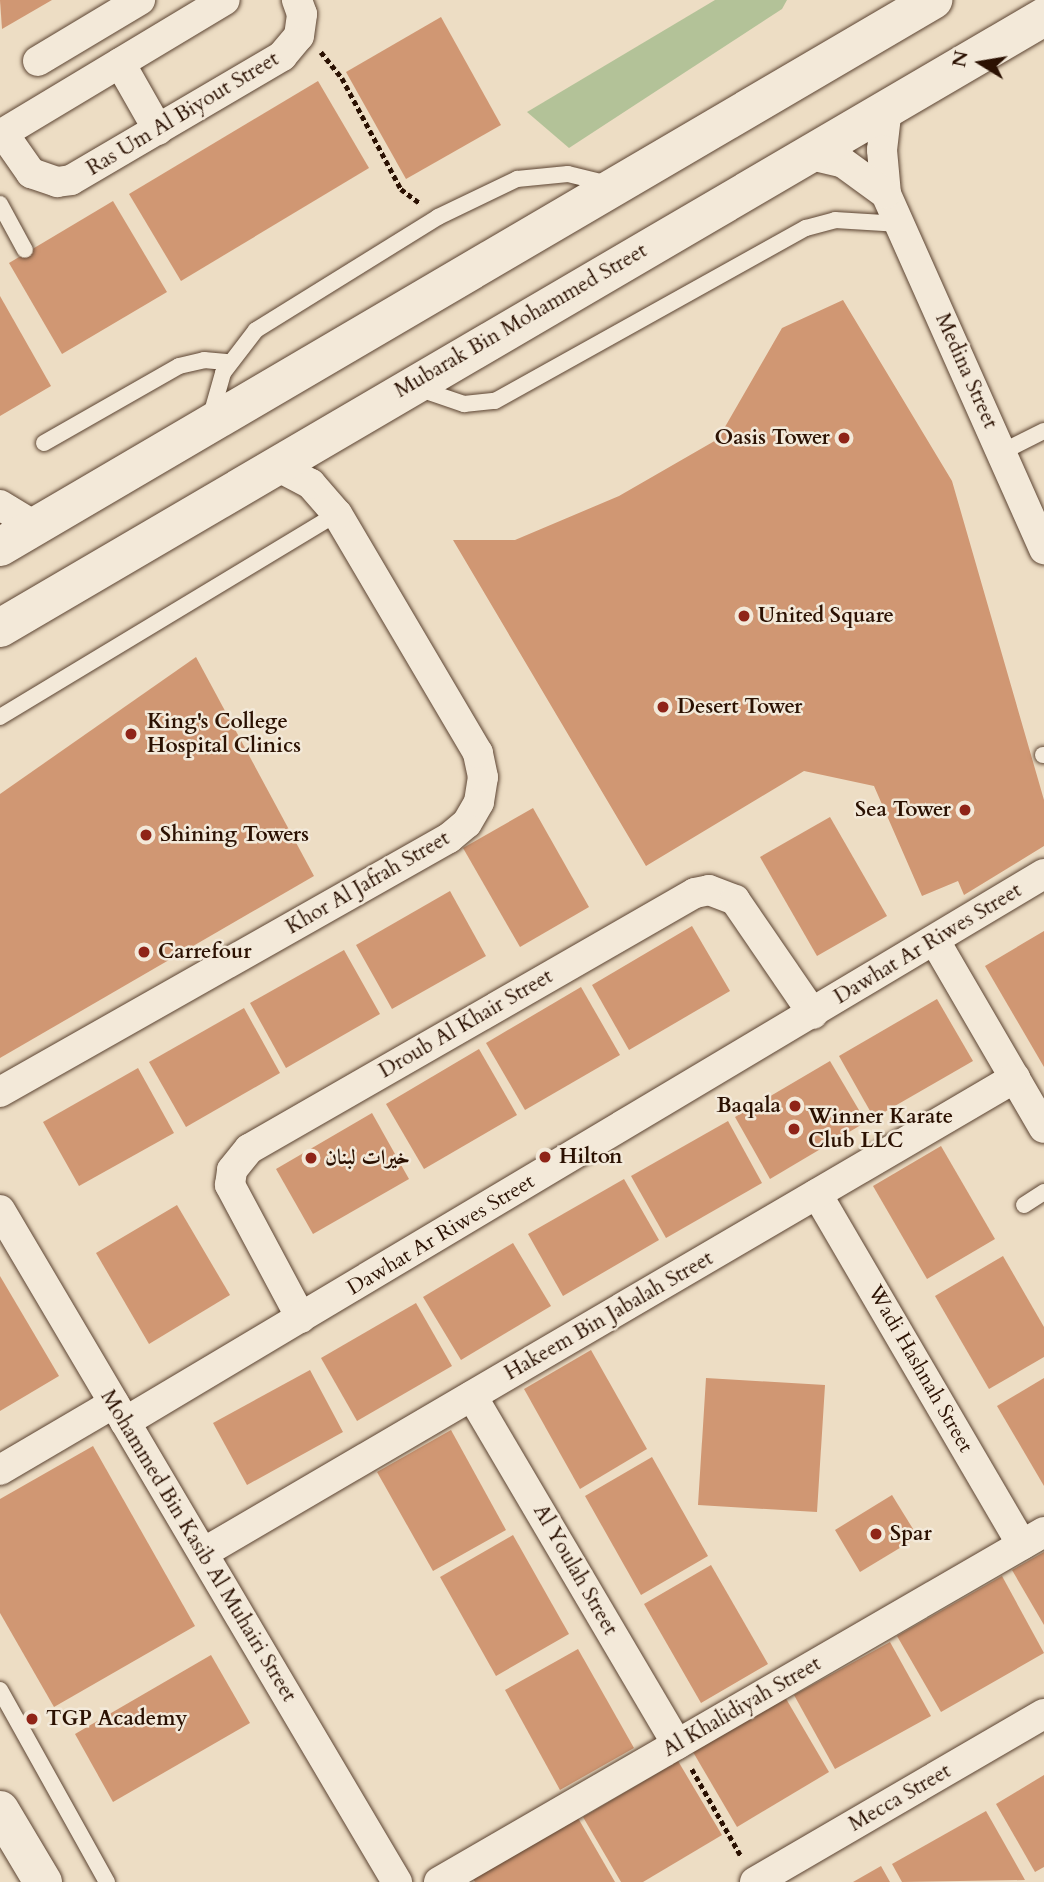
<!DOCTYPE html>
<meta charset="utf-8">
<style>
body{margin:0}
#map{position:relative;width:1044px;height:1882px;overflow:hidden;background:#edddc4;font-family:Cardo,Amiri,serif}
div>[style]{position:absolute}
.green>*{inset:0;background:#b3c298}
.building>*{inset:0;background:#d09773}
.path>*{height:4.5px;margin-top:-2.25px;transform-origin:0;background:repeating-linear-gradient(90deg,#2b1102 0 5px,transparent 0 8.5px)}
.roads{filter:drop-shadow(0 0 2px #5c4432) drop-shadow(0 0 2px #5c4432)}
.lane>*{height:16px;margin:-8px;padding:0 8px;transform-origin:8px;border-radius:8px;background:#f3e9d9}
.street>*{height:30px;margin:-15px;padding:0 15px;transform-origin:15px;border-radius:15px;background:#f3e9d9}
.secondary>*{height:38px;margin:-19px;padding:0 19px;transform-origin:19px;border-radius:19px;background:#f3e9d9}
.dots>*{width:19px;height:19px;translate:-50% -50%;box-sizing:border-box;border:4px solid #f3e9d9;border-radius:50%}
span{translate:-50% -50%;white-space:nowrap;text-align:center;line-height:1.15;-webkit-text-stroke:5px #f3e9d9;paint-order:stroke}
.street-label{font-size:21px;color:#2b1102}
.poi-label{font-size:21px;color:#2b1102;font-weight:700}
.right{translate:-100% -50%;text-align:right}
.left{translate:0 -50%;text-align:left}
.north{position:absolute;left:946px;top:28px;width:70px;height:70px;-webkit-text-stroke:5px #f3e9d9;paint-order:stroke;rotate:281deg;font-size:19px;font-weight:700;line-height:28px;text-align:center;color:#2b1102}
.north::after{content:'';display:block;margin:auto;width:24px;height:32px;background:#2b1102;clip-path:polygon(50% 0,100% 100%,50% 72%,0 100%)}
</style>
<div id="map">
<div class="green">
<div style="clip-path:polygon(715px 0,787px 0,782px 9px,569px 148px,527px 112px)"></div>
</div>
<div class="building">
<div style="clip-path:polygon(0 0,52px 0,2px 29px)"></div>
<div style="clip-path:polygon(441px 17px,501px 125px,406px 179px,346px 72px)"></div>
<div style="clip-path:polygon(318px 81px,369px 168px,181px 281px,129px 194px)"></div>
<div style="clip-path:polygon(113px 201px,167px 292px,62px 354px,9px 263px)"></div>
<div style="clip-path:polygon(0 296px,51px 386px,0 416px)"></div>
<div style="clip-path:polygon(843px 300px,952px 481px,1044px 800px,1044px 846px,964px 895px,958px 881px,922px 896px,874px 786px,804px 771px,646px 866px,453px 540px,515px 540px,619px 496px,718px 439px,782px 328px)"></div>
<div style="clip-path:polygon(196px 657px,314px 876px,0 1058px,0 794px)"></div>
<div style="clip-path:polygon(533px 808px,589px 907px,520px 947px,463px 848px)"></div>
<div style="clip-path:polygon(830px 817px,887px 916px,817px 956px,760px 857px)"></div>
<div style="clip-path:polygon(450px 891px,486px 956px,392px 1009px,356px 945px)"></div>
<div style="clip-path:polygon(692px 926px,730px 991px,629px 1050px,592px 985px)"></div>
<div style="clip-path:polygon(1044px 931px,1044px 1067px,985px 966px)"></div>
<div style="clip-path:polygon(344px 950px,380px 1014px,286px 1068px,250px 1003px)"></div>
<div style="clip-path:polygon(581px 987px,620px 1055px,525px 1110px,486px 1043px)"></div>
<div style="clip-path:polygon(937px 999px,973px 1061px,874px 1118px,839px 1056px)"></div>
<div style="clip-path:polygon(244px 1008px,280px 1073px,186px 1127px,149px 1062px)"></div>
<div style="clip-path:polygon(479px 1049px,517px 1115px,424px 1169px,386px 1104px)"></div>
<div style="clip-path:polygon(830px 1061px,866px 1122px,770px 1179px,735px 1117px)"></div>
<div style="clip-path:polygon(138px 1068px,174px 1133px,79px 1186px,43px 1122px)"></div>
<div style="clip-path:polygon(372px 1113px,409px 1179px,313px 1234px,276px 1169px)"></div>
<div style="clip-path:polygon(728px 1121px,762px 1183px,666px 1238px,631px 1176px)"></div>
<div style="clip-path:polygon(941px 1146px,995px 1239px,927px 1279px,873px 1186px)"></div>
<div style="clip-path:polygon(624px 1179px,659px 1240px,563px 1296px,528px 1234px)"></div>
<div style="clip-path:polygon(177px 1205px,230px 1295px,149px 1344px,96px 1253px)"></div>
<div style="clip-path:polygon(513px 1243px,551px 1306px,461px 1360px,423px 1297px)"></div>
<div style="clip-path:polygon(1003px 1256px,1044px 1327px,1044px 1357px,989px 1389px,935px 1296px)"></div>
<div style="clip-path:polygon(0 1276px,59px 1376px,0 1411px)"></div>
<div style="clip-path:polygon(416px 1303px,452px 1366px,357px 1421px,321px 1358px)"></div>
<div style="clip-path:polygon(591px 1350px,647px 1449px,580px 1489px,524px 1389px)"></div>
<div style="clip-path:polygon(310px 1370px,343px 1432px,247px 1485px,213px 1423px)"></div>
<div style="clip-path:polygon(706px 1378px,825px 1385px,817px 1512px,698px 1505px)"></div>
<div style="clip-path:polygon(1044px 1378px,1044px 1486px,997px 1406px)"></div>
<div style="clip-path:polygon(451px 1430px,506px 1530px,433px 1571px,377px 1472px)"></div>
<div style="clip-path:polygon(93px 1446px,195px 1626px,54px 1707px,0 1613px,0 1499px)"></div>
<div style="clip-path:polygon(652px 1457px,708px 1556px,641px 1595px,585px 1496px)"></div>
<div style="clip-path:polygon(892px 1495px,918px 1537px,860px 1572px,835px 1530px)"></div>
<div style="clip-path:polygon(513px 1535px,569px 1634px,496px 1676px,440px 1577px)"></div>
<div style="clip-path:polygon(1044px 1552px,1044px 1625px,1012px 1570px)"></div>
<div style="clip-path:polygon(711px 1565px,768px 1664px,701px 1703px,644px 1604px)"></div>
<div style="clip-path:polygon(1002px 1576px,1044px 1653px,941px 1712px,897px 1636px)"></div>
<div style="clip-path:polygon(890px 1642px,931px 1716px,835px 1769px,794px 1695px)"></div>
<div style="clip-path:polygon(578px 1649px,634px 1748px,560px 1790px,505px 1690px)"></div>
<div style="clip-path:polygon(211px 1655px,250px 1723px,113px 1802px,75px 1734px)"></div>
<div style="clip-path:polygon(785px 1697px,829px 1772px,737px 1827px,693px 1752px)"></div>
<div style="clip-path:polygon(678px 1761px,722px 1835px,643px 1882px,621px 1882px,583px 1817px)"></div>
<div style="clip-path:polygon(1044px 1775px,1044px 1867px,1035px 1872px,996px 1804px)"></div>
<div style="clip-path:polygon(986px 1811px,1025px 1880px,902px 1882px,892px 1864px)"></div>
<div style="clip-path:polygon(578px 1818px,615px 1882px,475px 1882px,473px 1879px)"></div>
<div style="clip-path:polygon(881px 1866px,890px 1882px,853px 1882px)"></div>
</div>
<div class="path">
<div style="left:321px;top:52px;width:33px;rotate:51deg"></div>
<div style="left:342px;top:78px;width:126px;rotate:62deg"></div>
<div style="left:401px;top:189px;width:25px;rotate:37deg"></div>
<div style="left:692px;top:1769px;width:100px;rotate:60.6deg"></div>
</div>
<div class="roads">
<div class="lane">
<div style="left:0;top:204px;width:52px;rotate:61.5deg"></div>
<div style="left:417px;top:388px;width:50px;rotate:18.8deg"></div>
<div style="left:464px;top:404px;width:31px;rotate:-6deg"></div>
<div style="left:495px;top:401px;width:356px;rotate:-29.1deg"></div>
<div style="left:806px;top:228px;width:30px;rotate:-15deg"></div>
<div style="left:835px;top:220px;width:65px;rotate:3.5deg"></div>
<div style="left:210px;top:419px;width:48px;rotate:-74.2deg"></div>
<div style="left:223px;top:373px;width:54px;rotate:-52.5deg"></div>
<div style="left:256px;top:330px;width:214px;rotate:-31.8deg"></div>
<div style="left:438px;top:217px;width:88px;rotate:-25.7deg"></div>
<div style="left:517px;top:179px;width:51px;rotate:-5.6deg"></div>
<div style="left:568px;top:174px;width:42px;rotate:13.7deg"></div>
<div style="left:44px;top:443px;width:155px;rotate:-29.7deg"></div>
<div style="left:179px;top:366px;width:26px;rotate:-13deg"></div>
<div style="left:204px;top:360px;width:25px;rotate:5deg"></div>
<div style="left:1002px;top:452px;width:47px;rotate:-26.6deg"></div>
<div style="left:0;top:717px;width:393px;rotate:-31.1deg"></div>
<div style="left:1043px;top:755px;width:1px"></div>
<div style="left:1024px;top:1205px;width:24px;rotate:-33deg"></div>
<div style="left:0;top:1690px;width:220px;rotate:60.9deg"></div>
</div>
<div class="street">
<div style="left:38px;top:61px;width:119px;rotate:-30.9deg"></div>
<div style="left:120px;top:63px;width:77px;rotate:60.4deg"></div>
<div style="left:887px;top:107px;width:43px;rotate:96.6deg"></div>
<div style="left:882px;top:150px;width:44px;rotate:84.8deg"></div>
<div style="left:886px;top:194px;width:389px;rotate:66deg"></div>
<div style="left:3px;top:133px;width:49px;rotate:55deg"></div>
<div style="left:31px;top:173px;width:28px;rotate:19deg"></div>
<div style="left:57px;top:182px;width:14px;rotate:-8deg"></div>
<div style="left:71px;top:180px;width:245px;rotate:-30.4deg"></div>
<div style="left:282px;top:56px;width:26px;rotate:-50deg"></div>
<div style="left:299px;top:36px;width:22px;rotate:-82deg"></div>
<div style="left:302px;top:14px;width:15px;rotate:-110deg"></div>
<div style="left:0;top:135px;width:262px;rotate:-31deg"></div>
<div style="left:806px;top:154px;width:37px;rotate:13deg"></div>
<div style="left:842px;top:162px;width:54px;rotate:36deg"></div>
<div style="left:0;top:505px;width:42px;rotate:31.4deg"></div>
<div style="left:935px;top:941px;width:216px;rotate:59.8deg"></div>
<div style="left:0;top:1092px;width:516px;rotate:-29.5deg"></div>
<div style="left:449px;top:838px;width:23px;rotate:-40deg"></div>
<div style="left:467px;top:823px;width:24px;rotate:-60deg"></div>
<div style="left:479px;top:802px;width:25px;rotate:-81deg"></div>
<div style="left:483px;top:777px;width:25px;rotate:-102deg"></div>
<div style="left:478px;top:753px;width:277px;rotate:-120.5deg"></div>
<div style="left:337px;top:514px;width:40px;rotate:-131deg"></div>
<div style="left:311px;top:484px;width:41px;rotate:-152.2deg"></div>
<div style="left:817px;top:1194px;width:406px;rotate:59.7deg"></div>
<div style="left:0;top:1210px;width:781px;rotate:59.43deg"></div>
<div style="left:301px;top:1318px;width:151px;rotate:-118.1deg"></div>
<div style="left:230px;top:1185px;width:15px;rotate:-82deg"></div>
<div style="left:232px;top:1170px;width:27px;rotate:-51deg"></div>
<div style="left:249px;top:1149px;width:514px;rotate:-29.86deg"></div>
<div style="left:695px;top:893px;width:14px;rotate:-12deg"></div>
<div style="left:709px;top:890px;width:28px;rotate:21deg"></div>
<div style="left:735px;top:900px;width:138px;rotate:55.6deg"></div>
<div style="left:472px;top:1396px;width:404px;rotate:59.5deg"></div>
<div style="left:125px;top:1422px;width:1070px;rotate:-30.81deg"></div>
<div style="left:0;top:1470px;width:132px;rotate:-30.4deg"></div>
<div style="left:203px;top:1553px;width:941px;rotate:-30.33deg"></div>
<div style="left:439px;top:1882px;width:699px;rotate:-30.05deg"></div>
<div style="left:755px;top:1882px;width:334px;rotate:-30.2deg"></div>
</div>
<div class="secondary">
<div style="left:0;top:547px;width:1082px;rotate:-30.38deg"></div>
<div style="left:0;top:628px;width:1210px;rotate:-30.34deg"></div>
<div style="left:0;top:1810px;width:84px;rotate:59.2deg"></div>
</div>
</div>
<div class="dots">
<div style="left:844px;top:438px;background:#8f2418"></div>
<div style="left:744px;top:616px;background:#8f2418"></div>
<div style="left:663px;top:707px;background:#8f2418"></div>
<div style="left:131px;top:734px;background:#8f2418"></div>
<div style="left:965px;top:810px;background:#8f2418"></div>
<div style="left:146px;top:835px;background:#8f2418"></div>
<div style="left:144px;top:952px;background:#8f2418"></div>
<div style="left:795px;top:1106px;background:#8f2418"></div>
<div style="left:794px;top:1129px;background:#8f2418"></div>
<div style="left:545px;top:1157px;background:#8f2418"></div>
<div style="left:311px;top:1158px;background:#8f2418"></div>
<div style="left:876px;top:1534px;background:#8f2418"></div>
<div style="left:32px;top:1719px;background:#8f2418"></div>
</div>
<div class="street-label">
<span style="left:183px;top:114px;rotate:-31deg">Ras Um Al Biyout Street</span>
<span style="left:521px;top:321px;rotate:-30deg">Mubarak Bin Mohammed Street</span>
<span style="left:966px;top:371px;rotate:66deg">Medina Street</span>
<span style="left:368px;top:883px;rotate:-30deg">Khor Al Jafrah Street</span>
<span style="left:928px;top:944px;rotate:-31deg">Dawhat Ar Riwes Street</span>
<span style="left:466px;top:1024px;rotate:-30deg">Droub Al Khair Street</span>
<span style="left:441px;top:1235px;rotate:-31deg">Dawhat Ar Riwes Street</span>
<span style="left:609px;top:1316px;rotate:-30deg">Hakeem Bin Jabalah Street</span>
<span style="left:920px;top:1369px;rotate:60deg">Wadi Hashnah Street</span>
<span style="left:198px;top:1546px;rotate:59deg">Mohammed Bin Kasib Al Muhairi Street</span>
<span style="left:575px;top:1570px;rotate:60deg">Al Youlah Street</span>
<span style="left:742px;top:1707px;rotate:-30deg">Al Khalidiyah Street</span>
<span style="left:900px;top:1798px;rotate:-30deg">Mecca Street</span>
</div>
<div class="poi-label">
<span class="right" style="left:830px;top:438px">Oasis Tower</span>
<span class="left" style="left:758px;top:616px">United Square</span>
<span class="left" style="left:677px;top:707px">Desert Tower</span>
<span class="left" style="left:147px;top:734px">King's College<br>Hospital Clinics</span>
<span class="right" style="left:951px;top:810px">Sea Tower</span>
<span class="left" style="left:160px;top:835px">Shining Towers</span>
<span class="left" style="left:158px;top:952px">Carrefour</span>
<span class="right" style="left:781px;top:1106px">Baqala</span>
<span class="left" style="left:808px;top:1129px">Winner Karate<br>Club LLC</span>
<span class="left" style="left:559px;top:1157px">Hilton</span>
<span class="left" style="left:325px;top:1158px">خيرات لبنان</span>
<span class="left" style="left:890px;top:1534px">Spar</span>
<span class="left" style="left:46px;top:1719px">TGP Academy</span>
</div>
<div class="north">N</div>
</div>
